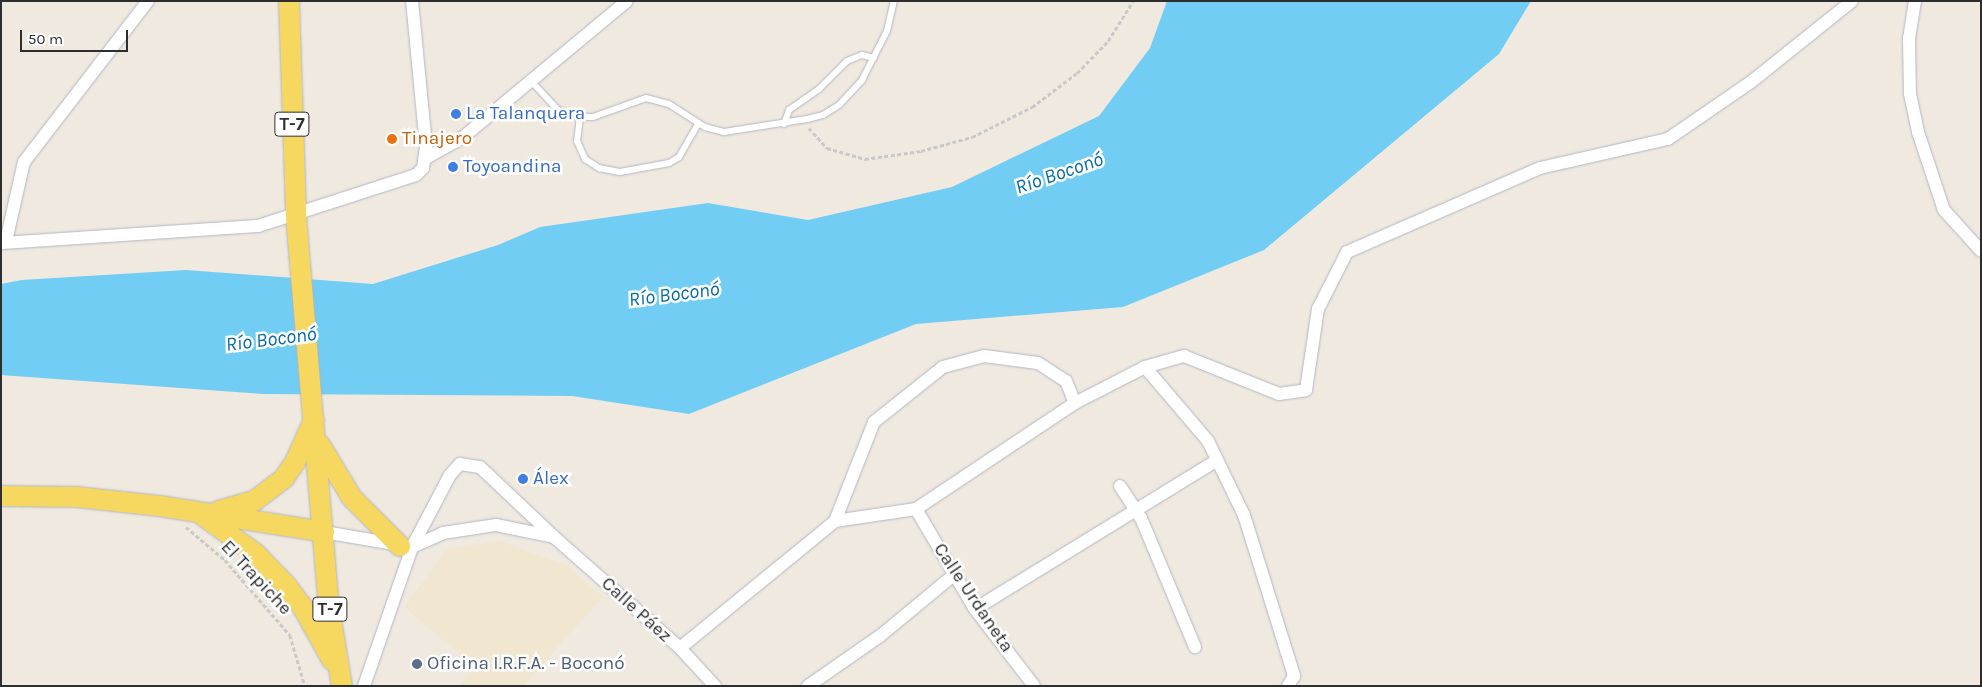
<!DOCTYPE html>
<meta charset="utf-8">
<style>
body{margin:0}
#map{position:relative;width:1982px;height:687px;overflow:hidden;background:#efe9e0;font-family:Karla,sans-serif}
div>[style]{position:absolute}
.education>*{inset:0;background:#f1e7d0}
.water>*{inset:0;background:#71cdf3}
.path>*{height:2.5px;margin-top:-1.25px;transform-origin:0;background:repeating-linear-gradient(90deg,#c9c9c9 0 4px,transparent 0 6.5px)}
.roads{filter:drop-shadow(0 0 1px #b4b6c1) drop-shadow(0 0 1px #b4b6c1)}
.lane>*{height:6px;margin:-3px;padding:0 3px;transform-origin:3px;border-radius:3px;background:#fff}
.street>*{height:12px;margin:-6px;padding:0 6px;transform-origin:6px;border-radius:6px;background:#fff}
.primary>*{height:20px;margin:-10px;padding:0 10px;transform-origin:10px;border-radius:10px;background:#f6d75f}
.dots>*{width:14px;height:14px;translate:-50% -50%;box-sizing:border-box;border:2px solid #fff;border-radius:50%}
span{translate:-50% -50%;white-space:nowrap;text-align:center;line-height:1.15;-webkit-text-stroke:5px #fff;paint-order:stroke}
.shield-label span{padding:1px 4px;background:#fff;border:1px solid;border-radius:4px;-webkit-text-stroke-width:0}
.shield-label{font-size:18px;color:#2e2e2e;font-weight:700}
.shop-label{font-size:19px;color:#366cbe}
.left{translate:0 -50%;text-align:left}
.food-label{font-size:19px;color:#c56008}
.street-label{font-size:19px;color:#2e2e2e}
.service-label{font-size:19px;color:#4e5e75}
.water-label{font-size:20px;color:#096ca6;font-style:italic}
.frame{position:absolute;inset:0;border:2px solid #2e2e2e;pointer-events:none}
.scale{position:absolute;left:20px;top:30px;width:108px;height:22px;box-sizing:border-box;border:2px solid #2e2e2e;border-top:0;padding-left:6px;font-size:15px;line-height:18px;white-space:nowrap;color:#2e2e2e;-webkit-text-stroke:4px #fff;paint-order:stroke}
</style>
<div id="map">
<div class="education">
<div style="clip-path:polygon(500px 541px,568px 566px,603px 597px,523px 686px,459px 686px,475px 667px,404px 607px,447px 549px)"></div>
</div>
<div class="water">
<div style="clip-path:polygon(1167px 1px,1531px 1px,1499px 54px,1264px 250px,1123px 307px,916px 324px,689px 414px,572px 396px,263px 394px,1px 375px,1px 284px,22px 280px,186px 270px,373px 284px,498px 245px,540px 227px,708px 203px,808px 220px,952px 187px,1099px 116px,1150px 48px)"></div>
</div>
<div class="path">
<div style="left:809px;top:128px;width:27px;rotate:48deg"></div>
<div style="left:827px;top:148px;width:40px;rotate:16deg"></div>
<div style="left:865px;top:159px;width:57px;rotate:-8.1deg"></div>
<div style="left:921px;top:151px;width:53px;rotate:-15.4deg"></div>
<div style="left:972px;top:137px;width:67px;rotate:-26.6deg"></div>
<div style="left:1032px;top:107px;width:56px;rotate:-37.1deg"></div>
<div style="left:1077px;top:73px;width:45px;rotate:-45.9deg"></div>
<div style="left:1108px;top:41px;width:47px;rotate:-58deg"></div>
<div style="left:186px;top:527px;width:51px;rotate:40.2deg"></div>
<div style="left:225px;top:560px;width:99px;rotate:49.1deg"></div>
<div style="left:290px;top:635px;width:53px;rotate:73.6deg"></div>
</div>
<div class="roads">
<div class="lane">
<div style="left:531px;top:81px;width:40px;rotate:47deg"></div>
<div style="left:558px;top:110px;width:23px;rotate:18deg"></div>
<div style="left:580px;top:117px;width:13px"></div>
<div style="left:593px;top:117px;width:56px;rotate:-19.7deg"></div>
<div style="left:646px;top:98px;width:24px;rotate:15deg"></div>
<div style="left:669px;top:104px;width:43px;rotate:32.6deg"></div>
<div style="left:705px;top:127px;width:20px;rotate:15deg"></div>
<div style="left:724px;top:132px;width:84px;rotate:-8.9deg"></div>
<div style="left:807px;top:119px;width:16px;rotate:-14deg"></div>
<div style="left:823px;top:115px;width:19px;rotate:-32deg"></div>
<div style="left:839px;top:105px;width:34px;rotate:-47deg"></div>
<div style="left:862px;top:80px;width:55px;rotate:-63deg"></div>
<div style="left:887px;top:31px;width:31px;rotate:-77deg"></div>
<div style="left:580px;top:117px;width:24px;rotate:97deg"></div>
<div style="left:577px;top:141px;width:20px;rotate:66deg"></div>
<div style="left:585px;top:159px;width:17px;rotate:33deg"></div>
<div style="left:599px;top:168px;width:21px;rotate:11deg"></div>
<div style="left:620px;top:172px;width:50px;rotate:-10.4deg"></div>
<div style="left:669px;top:163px;width:12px;rotate:-31deg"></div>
<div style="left:679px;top:157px;width:39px;rotate:-60deg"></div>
<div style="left:784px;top:124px;width:15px;rotate:-70deg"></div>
<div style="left:789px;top:110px;width:38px;rotate:-35deg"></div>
<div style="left:820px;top:88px;width:38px;rotate:-45deg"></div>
<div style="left:847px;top:61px;width:16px;rotate:-22deg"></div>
<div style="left:862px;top:55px;width:12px;rotate:14deg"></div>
</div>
<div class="street">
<div style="left:1915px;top:1px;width:37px;rotate:99deg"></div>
<div style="left:1909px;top:38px;width:56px;rotate:89deg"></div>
<div style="left:1910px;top:94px;width:39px;rotate:78deg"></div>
<div style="left:1918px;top:132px;width:82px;rotate:71.6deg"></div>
<div style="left:1944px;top:210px;width:55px;rotate:47.9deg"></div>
<div style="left:426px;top:158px;width:41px;rotate:-29.1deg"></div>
<div style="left:462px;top:138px;width:214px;rotate:-39.7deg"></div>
<div style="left:6px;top:241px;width:81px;rotate:-77.2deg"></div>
<div style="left:24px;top:162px;width:203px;rotate:-52.4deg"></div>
<div style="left:1px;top:243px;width:258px;rotate:-3.8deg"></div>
<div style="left:258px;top:226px;width:166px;rotate:-17.9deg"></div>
<div style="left:416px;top:175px;width:10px;rotate:-45deg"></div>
<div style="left:423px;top:168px;width:22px;rotate:-82deg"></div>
<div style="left:426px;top:146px;width:146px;rotate:-95.5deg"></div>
<div style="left:1145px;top:367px;width:97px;rotate:49.6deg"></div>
<div style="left:1208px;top:441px;width:82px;rotate:64.1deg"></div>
<div style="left:1244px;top:515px;width:169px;rotate:72.7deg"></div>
<div style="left:1294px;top:676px;width:12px;rotate:121deg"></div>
<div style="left:1120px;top:486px;width:38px;rotate:57deg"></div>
<div style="left:1141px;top:518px;width:140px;rotate:67.3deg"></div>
<div style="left:916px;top:509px;width:116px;rotate:59.5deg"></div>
<div style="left:975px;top:609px;width:97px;rotate:52.5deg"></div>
<div style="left:835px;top:521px;width:106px;rotate:-68.5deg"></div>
<div style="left:874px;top:422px;width:88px;rotate:-38.6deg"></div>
<div style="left:943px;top:367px;width:42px;rotate:-15deg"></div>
<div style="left:984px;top:356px;width:54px;rotate:7.4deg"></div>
<div style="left:1038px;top:363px;width:33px;rotate:33deg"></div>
<div style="left:1066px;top:381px;width:24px;rotate:68deg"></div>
<div style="left:324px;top:532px;width:89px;rotate:9.7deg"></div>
<div style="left:412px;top:547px;width:34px;rotate:-24deg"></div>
<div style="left:443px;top:533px;width:54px;rotate:-8.6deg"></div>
<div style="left:496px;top:525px;width:59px;rotate:11.7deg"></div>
<div style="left:554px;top:537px;width:168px;rotate:41.4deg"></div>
<div style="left:680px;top:648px;width:52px;rotate:47.4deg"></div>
<div style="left:975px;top:609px;width:284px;rotate:-31.6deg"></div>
<div style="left:680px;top:648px;width:200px;rotate:-39.3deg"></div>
<div style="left:835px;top:521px;width:82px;rotate:-8.4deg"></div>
<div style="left:916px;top:509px;width:191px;rotate:-33.7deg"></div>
<div style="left:1075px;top:403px;width:79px;rotate:-27.2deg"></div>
<div style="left:1145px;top:367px;width:41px;rotate:-15.8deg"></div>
<div style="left:1184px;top:356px;width:102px;rotate:21.8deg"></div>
<div style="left:1279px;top:394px;width:27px;rotate:-8deg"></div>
<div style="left:1306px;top:390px;width:82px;rotate:-81.6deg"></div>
<div style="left:1318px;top:309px;width:64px;rotate:-63deg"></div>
<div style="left:1347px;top:252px;width:210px;rotate:-23.5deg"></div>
<div style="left:1540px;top:168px;width:131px;rotate:-12.8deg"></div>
<div style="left:1668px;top:139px;width:101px;rotate:-34.5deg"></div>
<div style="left:1751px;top:82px;width:129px;rotate:-38.7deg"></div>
<div style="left:364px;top:686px;width:147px;rotate:-70.9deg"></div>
<div style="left:412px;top:547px;width:81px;rotate:-62.2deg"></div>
<div style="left:450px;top:475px;width:15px;rotate:-48deg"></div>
<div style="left:460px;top:464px;width:20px;rotate:9deg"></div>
<div style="left:480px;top:467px;width:102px;rotate:43.4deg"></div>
<div style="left:808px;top:686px;width:88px;rotate:-34.8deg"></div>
<div style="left:880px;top:636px;width:97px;rotate:-39.6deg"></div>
</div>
<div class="primary">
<div style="left:289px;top:1px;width:215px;rotate:88.1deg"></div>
<div style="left:296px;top:216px;width:392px;rotate:85.2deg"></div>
<div style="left:329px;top:607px;width:80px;rotate:80.7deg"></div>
<div style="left:320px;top:445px;width:62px;rotate:58.9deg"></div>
<div style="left:352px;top:498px;width:68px;rotate:45deg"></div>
<div style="left:1px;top:496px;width:76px;rotate:0.8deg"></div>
<div style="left:77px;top:497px;width:83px;rotate:6.2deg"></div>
<div style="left:160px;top:506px;width:166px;rotate:9deg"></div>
<div style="left:218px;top:511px;width:37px;rotate:-16deg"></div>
<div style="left:254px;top:501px;width:38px;rotate:-37deg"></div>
<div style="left:284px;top:478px;width:19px;rotate:-55deg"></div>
<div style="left:295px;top:462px;width:46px;rotate:-65.7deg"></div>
<div style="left:202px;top:515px;width:67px;rotate:35.8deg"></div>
<div style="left:256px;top:554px;width:43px;rotate:45.9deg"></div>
<div style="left:286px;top:585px;width:26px;rotate:53deg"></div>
<div style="left:302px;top:606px;width:62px;rotate:60.9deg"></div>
</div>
</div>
<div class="dots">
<div style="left:456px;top:114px;background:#3f7fe0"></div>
<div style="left:392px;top:139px;background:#e8710a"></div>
<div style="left:453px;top:167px;background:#3f7fe0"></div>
<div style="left:523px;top:479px;background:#3f7fe0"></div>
<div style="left:417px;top:664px;background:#5c6f8a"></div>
</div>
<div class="shield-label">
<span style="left:292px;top:124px">T-7</span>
<span style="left:330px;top:609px">T-7</span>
</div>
<div class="shop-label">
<span class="left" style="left:466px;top:114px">La Talanquera</span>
<span class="left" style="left:463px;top:167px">Toyoandina</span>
<span class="left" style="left:533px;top:479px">Álex</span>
</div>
<div class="food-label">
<span class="left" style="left:402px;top:139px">Tinajero</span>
</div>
<div class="street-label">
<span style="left:256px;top:578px;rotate:47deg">El Trapiche</span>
<span style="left:973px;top:598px;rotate:56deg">Calle Urdaneta</span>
<span style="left:636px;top:610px;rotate:42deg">Calle Páez</span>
</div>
<div class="service-label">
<span class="left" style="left:427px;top:664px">Oficina I.R.F.A. - Boconó</span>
</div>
<div class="water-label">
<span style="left:1059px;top:173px;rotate:-19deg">Río Boconó</span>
<span style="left:674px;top:294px;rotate:-7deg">Río Boconó</span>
<span style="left:271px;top:339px;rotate:-7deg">Río Boconó</span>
</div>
<div class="frame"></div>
<div class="scale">50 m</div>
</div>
